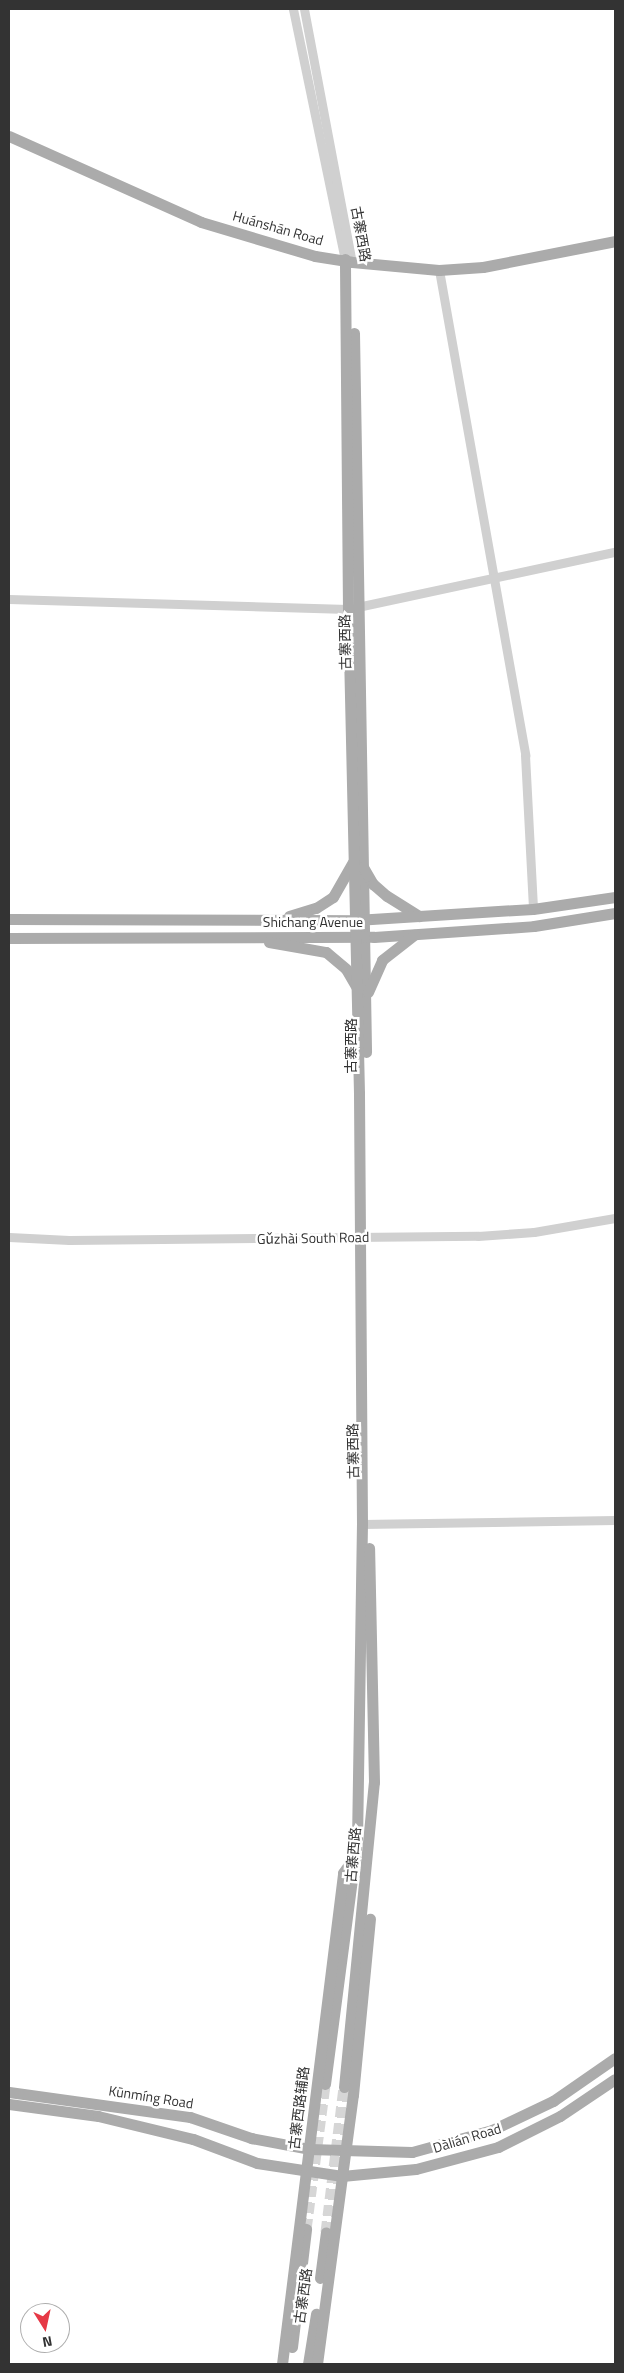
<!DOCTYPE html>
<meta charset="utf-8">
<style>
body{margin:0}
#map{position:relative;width:624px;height:2373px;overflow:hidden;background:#fff;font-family:"Titillium Web","Noto Sans SC",sans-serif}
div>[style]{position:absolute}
.major-tunnel>*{height:11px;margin-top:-5.5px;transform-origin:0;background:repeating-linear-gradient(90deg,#d6d6d6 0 11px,transparent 0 16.5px)}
.minor>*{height:9px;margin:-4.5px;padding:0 4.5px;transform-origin:4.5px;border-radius:4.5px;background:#d0d0d0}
.major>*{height:11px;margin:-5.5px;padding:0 5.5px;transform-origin:5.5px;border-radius:5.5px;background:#ababab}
span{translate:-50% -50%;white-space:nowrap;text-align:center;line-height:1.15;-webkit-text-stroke:5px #fff;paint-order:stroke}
.street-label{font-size:14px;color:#333}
.frame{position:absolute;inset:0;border:10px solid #333;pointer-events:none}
.north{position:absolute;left:20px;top:2303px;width:50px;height:50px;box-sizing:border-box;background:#fff;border:1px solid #adadad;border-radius:50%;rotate:170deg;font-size:14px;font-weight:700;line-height:20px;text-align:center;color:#333}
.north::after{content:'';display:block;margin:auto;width:18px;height:22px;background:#e63946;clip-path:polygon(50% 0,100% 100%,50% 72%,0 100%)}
</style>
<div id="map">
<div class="major-tunnel">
<div style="left:306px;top:2229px;width:146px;rotate:-82.5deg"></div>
<div style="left:326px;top:2232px;width:146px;rotate:-82.9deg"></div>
</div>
<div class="minor">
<div style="left:293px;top:9px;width:255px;rotate:78.3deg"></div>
<div style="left:304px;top:9px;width:258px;rotate:79.3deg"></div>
<div style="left:439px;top:270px;width:493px;rotate:79.9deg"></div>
<div style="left:525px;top:755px;width:154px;rotate:87deg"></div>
<div style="left:9px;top:599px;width:339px;rotate:1.7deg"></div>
<div style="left:348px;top:609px;width:273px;rotate:-12.1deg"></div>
<div style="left:9px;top:1237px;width:60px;rotate:2.9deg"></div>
<div style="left:69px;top:1240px;width:409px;rotate:-0.6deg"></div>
<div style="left:478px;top:1236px;width:56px;rotate:-4.1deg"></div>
<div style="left:534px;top:1232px;width:82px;rotate:-9.8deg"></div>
<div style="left:362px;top:1524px;width:253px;rotate:-0.9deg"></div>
</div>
<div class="major">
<div style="left:9px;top:136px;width:210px;rotate:24.1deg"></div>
<div style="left:201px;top:222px;width:119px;rotate:16.6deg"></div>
<div style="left:315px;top:256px;width:37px;rotate:9deg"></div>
<div style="left:352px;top:262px;width:87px;rotate:5.3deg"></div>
<div style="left:439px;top:270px;width:44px;rotate:-3.9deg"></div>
<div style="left:483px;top:267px;width:135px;rotate:-11.1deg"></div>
<div style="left:354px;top:333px;width:719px;rotate:89.04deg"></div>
<div style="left:363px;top:867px;width:20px;rotate:60deg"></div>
<div style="left:373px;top:884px;width:18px;rotate:41deg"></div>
<div style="left:387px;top:896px;width:38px;rotate:32deg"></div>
<div style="left:289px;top:916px;width:28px;rotate:-17deg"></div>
<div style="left:316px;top:908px;width:20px;rotate:-33deg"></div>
<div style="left:333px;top:897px;width:40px;rotate:-60.3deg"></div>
<div style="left:9px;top:919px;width:347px;rotate:0.2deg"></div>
<div style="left:356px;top:920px;width:177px;rotate:-3.6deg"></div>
<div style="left:533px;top:909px;width:83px;rotate:-8.3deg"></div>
<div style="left:9px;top:938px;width:365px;rotate:-0.2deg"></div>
<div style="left:374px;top:937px;width:160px;rotate:-3.9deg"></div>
<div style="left:534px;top:926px;width:82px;rotate:-9.1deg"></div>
<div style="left:269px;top:942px;width:58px;rotate:10deg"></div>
<div style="left:326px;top:952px;width:26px;rotate:40deg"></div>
<div style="left:346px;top:969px;width:20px;rotate:60deg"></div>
<div style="left:368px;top:992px;width:35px;rotate:-66deg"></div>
<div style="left:382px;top:960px;width:41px;rotate:-38deg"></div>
<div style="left:325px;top:2084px;width:245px;rotate:-82.5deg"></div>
<div style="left:357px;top:1841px;width:317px;rotate:-89.1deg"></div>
<div style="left:362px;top:1524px;width:431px;rotate:-90.4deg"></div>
<div style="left:359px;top:1093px;width:484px;rotate:-91.3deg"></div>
<div style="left:348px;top:609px;width:350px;rotate:-90.5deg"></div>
<div style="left:344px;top:2087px;width:306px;rotate:-84.4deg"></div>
<div style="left:374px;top:1782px;width:234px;rotate:-91.2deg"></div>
<div style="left:9px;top:2092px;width:183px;rotate:7.9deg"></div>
<div style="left:190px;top:2117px;width:65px;rotate:19deg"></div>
<div style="left:251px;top:2138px;width:59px;rotate:10.7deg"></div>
<div style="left:309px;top:2149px;width:103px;rotate:1.7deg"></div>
<div style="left:412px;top:2152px;width:83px;rotate:-15.4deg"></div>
<div style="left:492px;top:2130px;width:68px;rotate:-25.4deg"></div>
<div style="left:553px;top:2101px;width:75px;rotate:-34.7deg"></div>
<div style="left:9px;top:2104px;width:90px;rotate:7.7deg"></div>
<div style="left:98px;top:2116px;width:98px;rotate:13.6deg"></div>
<div style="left:193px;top:2139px;width:68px;rotate:20.6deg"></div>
<div style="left:257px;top:2163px;width:86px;rotate:8.7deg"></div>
<div style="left:342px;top:2176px;width:74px;rotate:-5.4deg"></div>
<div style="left:416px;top:2169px;width:85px;rotate:-15deg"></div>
<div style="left:498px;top:2147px;width:69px;rotate:-26.6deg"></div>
<div style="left:560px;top:2116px;width:66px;rotate:-33.9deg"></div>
<div style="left:320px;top:2278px;width:46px;rotate:-82.6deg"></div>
<div style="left:292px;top:2347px;width:119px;rotate:-83.2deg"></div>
<div style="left:282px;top:2364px;width:495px;rotate:-82.9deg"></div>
<div style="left:343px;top:1873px;width:16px;rotate:-55deg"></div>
<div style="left:308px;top:2364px;width:51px;rotate:-80.9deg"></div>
<div style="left:317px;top:2364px;width:271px;rotate:-82.4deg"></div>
<div style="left:353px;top:2095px;width:177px;rotate:-84.5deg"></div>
</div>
<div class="street-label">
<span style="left:278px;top:228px;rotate:16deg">Huánshān Road</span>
<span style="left:361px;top:234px;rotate:80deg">古寨西路</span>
<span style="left:345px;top:642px;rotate:-91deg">古寨西路</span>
<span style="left:313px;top:922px">Shichang Avenue</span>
<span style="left:351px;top:1046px;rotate:-90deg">古寨西路</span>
<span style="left:313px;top:1238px;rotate:-1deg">Gǔzhài South Road</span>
<span style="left:353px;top:1451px;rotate:-91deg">古寨西路</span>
<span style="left:353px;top:1855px;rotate:-85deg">古寨西路</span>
<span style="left:151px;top:2097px;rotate:9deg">Kūnmíng Road</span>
<span style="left:299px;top:2108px;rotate:-83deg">古寨西路辅路</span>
<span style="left:467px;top:2138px;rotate:-17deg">Dàlián Road</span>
<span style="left:303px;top:2296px;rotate:-82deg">古寨西路</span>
</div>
<div class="frame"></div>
<div class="north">N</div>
</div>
